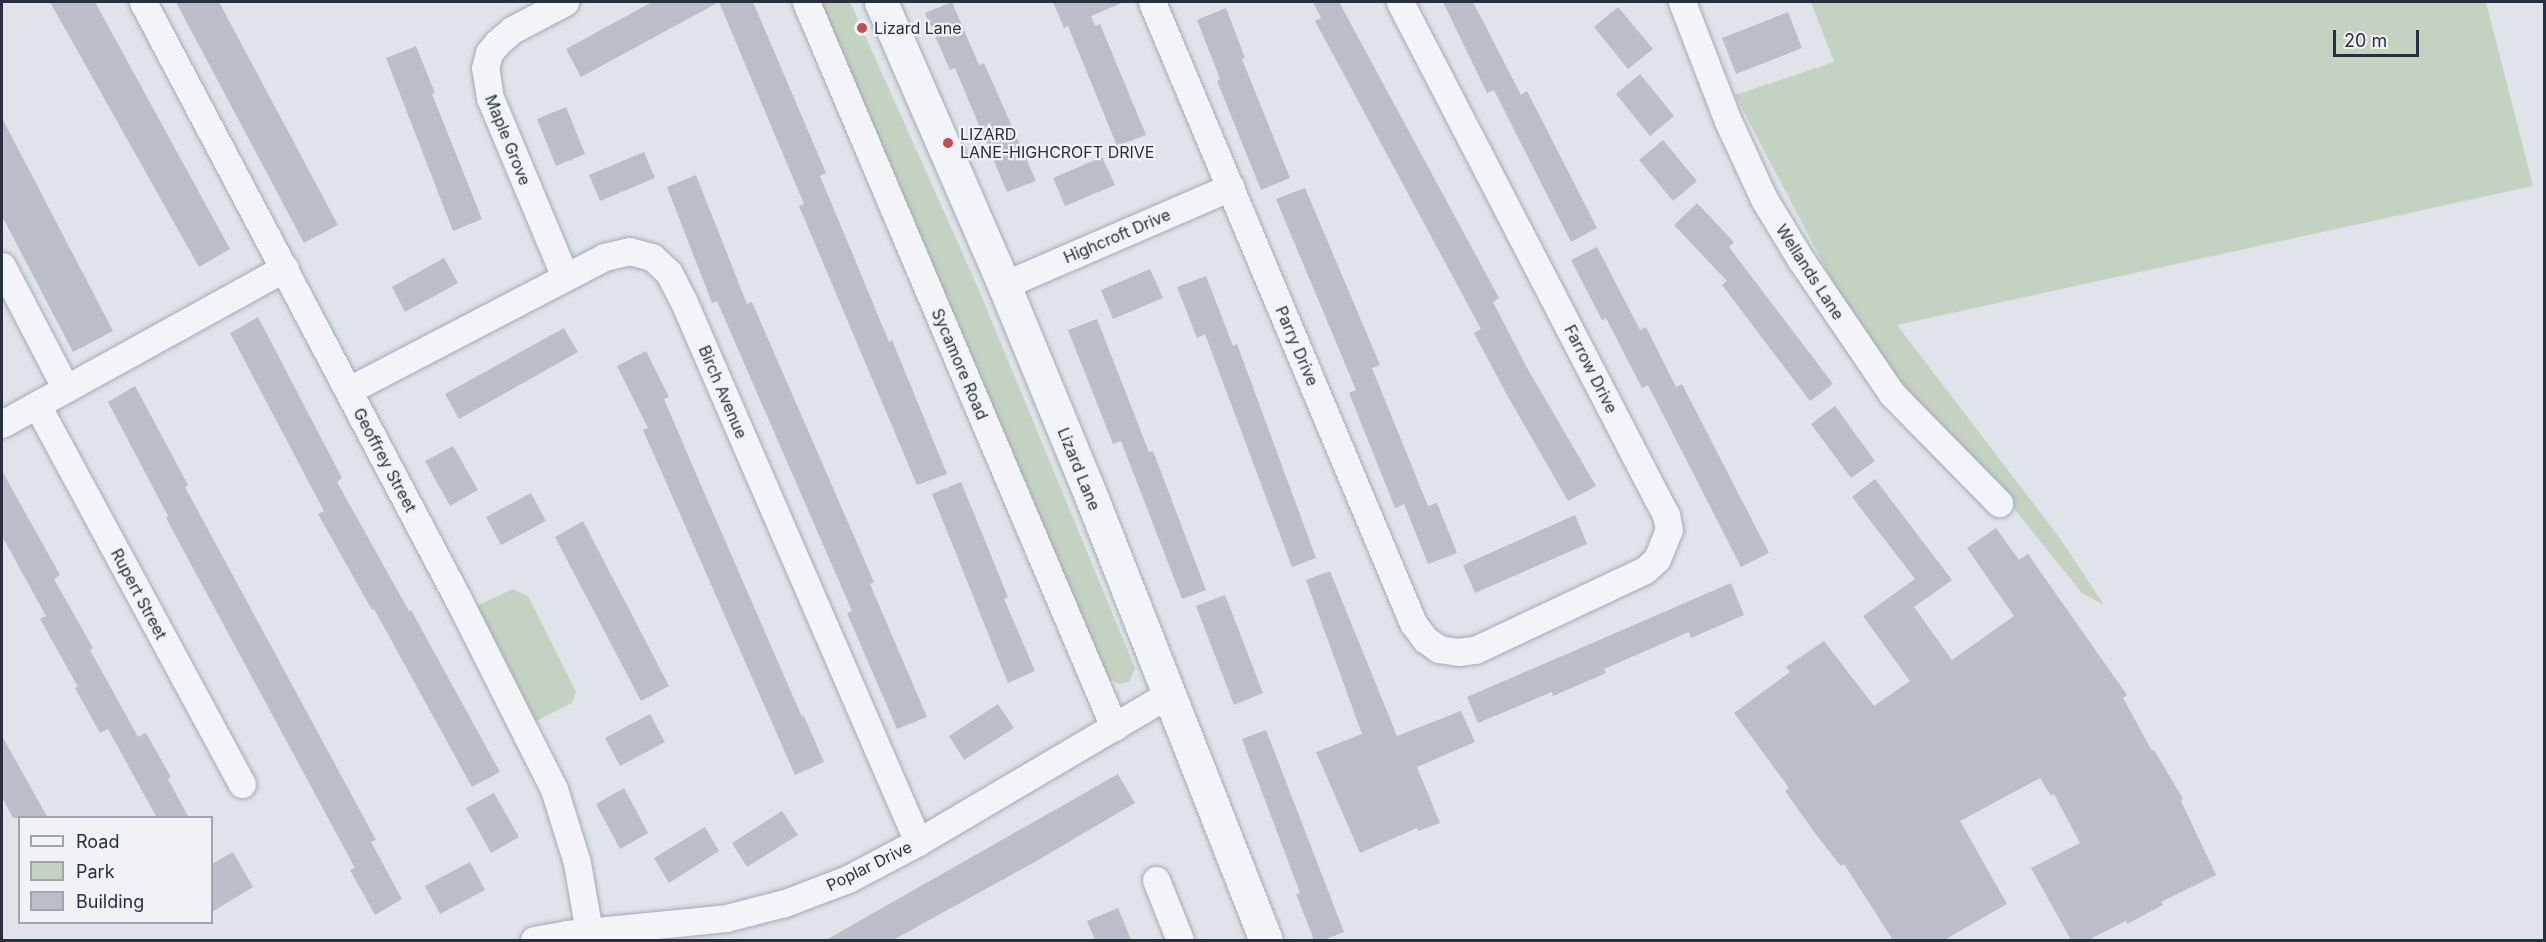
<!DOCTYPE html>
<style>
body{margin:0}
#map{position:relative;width:2546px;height:942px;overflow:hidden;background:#e0e3e9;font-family:Inter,sans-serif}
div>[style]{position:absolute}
.green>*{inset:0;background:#c4d2c2}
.building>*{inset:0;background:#bbbec8}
.roads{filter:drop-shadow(0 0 2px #a5a9b3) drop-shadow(0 0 2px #a5a9b3)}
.minor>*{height:27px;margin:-13.5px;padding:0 13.5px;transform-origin:13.5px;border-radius:13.5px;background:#f3f4f7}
.tertiary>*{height:33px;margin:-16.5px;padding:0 16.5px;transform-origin:16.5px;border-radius:16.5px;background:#f3f4f7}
.dots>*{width:16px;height:16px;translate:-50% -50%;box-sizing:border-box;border:3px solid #f0f2f6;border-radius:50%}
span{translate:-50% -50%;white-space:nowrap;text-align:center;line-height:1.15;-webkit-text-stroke:4.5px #f0f2f6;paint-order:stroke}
.poi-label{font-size:16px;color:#292f3f}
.left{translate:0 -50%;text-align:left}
.street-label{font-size:16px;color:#292f3f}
.frame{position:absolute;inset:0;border:3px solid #292f3f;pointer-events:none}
.legend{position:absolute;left:18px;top:816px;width:195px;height:108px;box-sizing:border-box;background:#f0f2f6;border:2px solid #a0a4ad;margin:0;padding:8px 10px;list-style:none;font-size:18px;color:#292f3f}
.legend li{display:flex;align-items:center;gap:12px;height:30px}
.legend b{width:30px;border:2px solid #a0a4ad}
.scale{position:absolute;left:2333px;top:30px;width:86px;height:27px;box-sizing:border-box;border:3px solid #292f3f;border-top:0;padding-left:8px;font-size:18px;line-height:21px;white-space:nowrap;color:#292f3f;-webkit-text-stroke:4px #f0f2f6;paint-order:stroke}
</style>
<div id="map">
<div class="green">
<div style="clip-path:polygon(815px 2px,850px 2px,979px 290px,1135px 668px,1129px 682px,1119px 684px,1108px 678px)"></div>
<div style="clip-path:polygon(1811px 2px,2486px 2px,2533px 186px,1897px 325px,2059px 537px,2104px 605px,2082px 593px,1998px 489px,1956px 447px,1857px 328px,1735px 95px,1834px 62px)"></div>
<div style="clip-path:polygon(513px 589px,528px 596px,576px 692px,572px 703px,534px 722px,474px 607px)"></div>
</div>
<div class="building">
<div style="clip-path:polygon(50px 2px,95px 2px,230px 249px,199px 267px)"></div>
<div style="clip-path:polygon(176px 2px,219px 2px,338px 225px,304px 243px)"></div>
<div style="clip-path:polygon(652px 2px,753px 2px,826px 173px,820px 176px,858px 267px,889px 342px,892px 340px,947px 474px,917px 485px,799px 206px,804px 204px,719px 2px,581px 77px,566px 49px)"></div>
<div style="clip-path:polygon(952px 2px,979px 65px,984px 63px,1036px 181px,1007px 192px,955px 68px,950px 70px,925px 13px)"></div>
<div style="clip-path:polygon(1053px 2px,1124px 2px,1091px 16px,1095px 26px,1100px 24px,1146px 135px,1117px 146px,1068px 26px,1064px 28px)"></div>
<div style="clip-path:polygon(1313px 2px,1339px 2px,1499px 298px,1493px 302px,1526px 366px,1596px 486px,1568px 501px,1507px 395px,1474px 333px,1481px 329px,1315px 21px,1321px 18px)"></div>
<div style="clip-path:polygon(1443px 2px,1473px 2px,1521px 95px,1527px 91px,1597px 228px,1571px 242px,1494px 90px,1487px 93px)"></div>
<div style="clip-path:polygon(1618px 7px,1653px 49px,1628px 69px,1594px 27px)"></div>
<div style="clip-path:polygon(1226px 8px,1245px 58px,1242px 59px,1290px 178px,1261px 190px,1217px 81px,1220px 79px,1197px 20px)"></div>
<div style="clip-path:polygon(1788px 12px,1802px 48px,1736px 74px,1722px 38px)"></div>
<div style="clip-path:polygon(416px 46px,435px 93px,432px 94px,482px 219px,453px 231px,386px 58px)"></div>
<div style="clip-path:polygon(1640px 74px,1674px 116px,1650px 136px,1616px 94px)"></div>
<div style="clip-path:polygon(566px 107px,585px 154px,556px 166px,537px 119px)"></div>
<div style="clip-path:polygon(2px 118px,113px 331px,73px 352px,2px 216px)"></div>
<div style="clip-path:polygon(1663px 140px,1697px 181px,1673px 201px,1639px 160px)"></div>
<div style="clip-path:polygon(644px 152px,655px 178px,600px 201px,589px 175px)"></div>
<div style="clip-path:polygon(1102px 157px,1115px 185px,1065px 206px,1053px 178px)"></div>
<div style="clip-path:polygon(696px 175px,747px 304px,752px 302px,874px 582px,870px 584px,927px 717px,897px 729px,847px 613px,852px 611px,717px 301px,712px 303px,667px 187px)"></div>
<div style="clip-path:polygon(1305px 188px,1380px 365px,1372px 368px,1428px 506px,1437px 503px,1457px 553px,1428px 564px,1404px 504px,1395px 508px,1349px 393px,1356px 390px,1276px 199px)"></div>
<div style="clip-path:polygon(1697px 203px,1734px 242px,1729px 247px,1833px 384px,1810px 401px,1722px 285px,1727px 281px,1674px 225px)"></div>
<div style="clip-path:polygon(1597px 247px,1640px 330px,1646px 327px,1676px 387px,1682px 384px,1769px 553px,1741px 567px,1648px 385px,1642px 388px,1606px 318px,1602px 320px,1571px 260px)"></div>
<div style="clip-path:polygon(444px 258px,458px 283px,405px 312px,392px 287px)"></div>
<div style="clip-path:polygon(1150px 269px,1163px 298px,1113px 319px,1101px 290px)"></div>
<div style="clip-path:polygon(1206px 276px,1233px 346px,1237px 344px,1316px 558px,1292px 567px,1205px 334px,1197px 338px,1177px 287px)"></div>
<div style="clip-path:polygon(258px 317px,342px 478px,337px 482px,409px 611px,411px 610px,500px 772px,472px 787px,374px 609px,372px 610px,318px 514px,324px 511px,230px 333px)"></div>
<div style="clip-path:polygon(1097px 319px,1149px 452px,1153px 451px,1206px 590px,1182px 599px,1121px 441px,1113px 444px,1068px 330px)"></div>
<div style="clip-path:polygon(564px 328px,578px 352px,459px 419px,445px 394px)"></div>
<div style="clip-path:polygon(646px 351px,669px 397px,664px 399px,703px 490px,802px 717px,804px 716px,824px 762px,795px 775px,643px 430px,648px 428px,617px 366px)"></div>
<div style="clip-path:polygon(135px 386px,188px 485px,185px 487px,376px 840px,371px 842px,402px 899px,375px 915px,350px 870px,355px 868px,166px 518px,168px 516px,108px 402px)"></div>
<div style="clip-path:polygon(1835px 406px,1875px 461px,1851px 478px,1811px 424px)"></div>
<div style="clip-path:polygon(453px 446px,478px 490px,450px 506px,425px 461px)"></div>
<div style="clip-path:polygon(2px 471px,60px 575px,54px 579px,93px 648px,90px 650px,138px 737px,146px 733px,171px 777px,168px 779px,189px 818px,157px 818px,108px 729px,100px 733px,75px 688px,78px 687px,40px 619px,46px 616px,2px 536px)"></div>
<div style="clip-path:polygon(1875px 479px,1952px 580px,1914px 607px,1952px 660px,2014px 616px,1967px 548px,1996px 528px,2019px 560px,2028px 554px,2127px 695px,2123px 698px,2152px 751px,2154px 750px,2183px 799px,2181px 801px,2216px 875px,2161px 902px,2163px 905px,2127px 924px,2126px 921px,2088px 940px,2071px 940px,2031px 868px,2080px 843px,2054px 794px,2051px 796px,2040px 778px,1960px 821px,2007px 904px,1944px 940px,1893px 940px,1844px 864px,1841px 866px,1817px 836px,1785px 791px,1789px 788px,1734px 713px,1790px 672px,1786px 667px,1824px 641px,1874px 706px,1910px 681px,1863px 616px,1915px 579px,1852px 497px)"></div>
<div style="clip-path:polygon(961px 482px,1008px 597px,1004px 599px,1035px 671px,1008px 683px,932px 494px)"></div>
<div style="clip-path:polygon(531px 493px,546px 521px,501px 545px,486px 517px)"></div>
<div style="clip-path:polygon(1575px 515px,1587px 544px,1475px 593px,1463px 565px)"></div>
<div style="clip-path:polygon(583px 521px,669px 686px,641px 701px,555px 537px)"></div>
<div style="clip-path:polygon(1330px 571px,1397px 736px,1461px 711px,1475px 742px,1417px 767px,1440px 823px,1418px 831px,1417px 828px,1360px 853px,1316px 752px,1362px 734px,1306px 580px)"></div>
<div style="clip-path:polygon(1731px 583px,1744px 615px,1691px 638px,1689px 632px,1604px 669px,1606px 673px,1553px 696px,1552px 692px,1478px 723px,1467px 697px)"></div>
<div style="clip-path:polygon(1225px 595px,1263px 693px,1234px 705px,1196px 606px)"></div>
<div style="clip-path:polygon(998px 704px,1014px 728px,964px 760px,949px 736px)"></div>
<div style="clip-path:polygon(650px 714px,665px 742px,620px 766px,605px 738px)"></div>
<div style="clip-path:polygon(1266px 730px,1344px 932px,1324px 940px,1314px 940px,1296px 894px,1300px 893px,1242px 739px)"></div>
<div style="clip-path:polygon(2px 736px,48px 818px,13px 818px,2px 797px)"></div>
<div style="clip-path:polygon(1118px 774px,1135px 803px,1033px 863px,893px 940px,826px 940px)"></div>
<div style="clip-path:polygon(624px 788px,648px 833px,620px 849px,596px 804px)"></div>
<div style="clip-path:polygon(494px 793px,519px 837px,491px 853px,466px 808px)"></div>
<div style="clip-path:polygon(782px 811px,798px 835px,747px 867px,732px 843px)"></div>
<div style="clip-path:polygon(705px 827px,719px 851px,669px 883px,654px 858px)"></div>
<div style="clip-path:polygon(233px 852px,253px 887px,212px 912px,212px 864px)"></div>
<div style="clip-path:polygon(470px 862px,485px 890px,440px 914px,425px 886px)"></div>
<div style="clip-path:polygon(1118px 908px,1131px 940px,1095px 940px,1087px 921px)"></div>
</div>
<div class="roads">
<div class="minor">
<div style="left:143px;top:2px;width:675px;rotate:62.18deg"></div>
<div style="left:458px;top:599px;width:213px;rotate:63.2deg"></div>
<div style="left:554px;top:789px;width:77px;rotate:72.7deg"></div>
<div style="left:577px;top:863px;width:70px;rotate:80.1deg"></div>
<div style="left:806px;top:2px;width:788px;rotate:66.98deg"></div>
<div style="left:1152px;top:2px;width:674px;rotate:67.2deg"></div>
<div style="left:1413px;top:623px;width:21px;rotate:53deg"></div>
<div style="left:1426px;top:640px;width:16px;rotate:35deg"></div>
<div style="left:1439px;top:649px;width:19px;rotate:9deg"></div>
<div style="left:1458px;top:652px;width:17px;rotate:-7deg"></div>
<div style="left:1475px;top:650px;width:188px;rotate:-25.2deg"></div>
<div style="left:1645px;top:570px;width:16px;rotate:-43deg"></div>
<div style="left:1657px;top:559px;width:31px;rotate:-68deg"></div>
<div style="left:1669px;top:530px;width:15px;rotate:-101deg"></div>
<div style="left:1666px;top:515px;width:19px;rotate:-118deg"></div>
<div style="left:1657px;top:498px;width:559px;rotate:-117.39deg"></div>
<div style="left:1682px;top:2px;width:128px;rotate:68.9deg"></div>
<div style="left:1728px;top:121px;width:86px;rotate:65.2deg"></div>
<div style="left:1764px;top:199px;width:71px;rotate:58.8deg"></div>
<div style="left:1801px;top:260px;width:162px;rotate:55.8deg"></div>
<div style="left:1892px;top:394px;width:153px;rotate:45.5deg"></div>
<div style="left:2px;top:266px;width:136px;rotate:62.5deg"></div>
<div style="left:565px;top:277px;width:194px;rotate:-112.7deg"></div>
<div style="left:490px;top:98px;width:30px;rotate:-99deg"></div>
<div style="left:485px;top:68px;width:16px;rotate:-75deg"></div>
<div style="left:489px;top:53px;width:13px;rotate:-51deg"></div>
<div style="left:497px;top:43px;width:20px;rotate:-41deg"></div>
<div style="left:512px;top:30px;width:60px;rotate:-27.8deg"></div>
<div style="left:1004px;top:285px;width:247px;rotate:-23.4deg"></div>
<div style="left:349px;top:390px;width:288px;rotate:-27.5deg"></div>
<div style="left:604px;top:257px;width:26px;rotate:-13deg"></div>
<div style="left:629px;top:251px;width:24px;rotate:15deg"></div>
<div style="left:652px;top:257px;width:23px;rotate:43deg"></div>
<div style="left:669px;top:273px;width:30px;rotate:63deg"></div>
<div style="left:683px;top:300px;width:591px;rotate:66.56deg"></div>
<div style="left:37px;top:405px;width:431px;rotate:61.6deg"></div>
<div style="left:2px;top:424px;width:323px;rotate:-28.9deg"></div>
<div style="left:1156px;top:880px;width:65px;rotate:68.2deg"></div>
<div style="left:534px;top:940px;width:34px;rotate:-10deg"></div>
<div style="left:567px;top:934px;width:160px;rotate:-5.7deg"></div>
<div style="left:726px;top:918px;width:61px;rotate:-14.3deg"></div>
<div style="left:785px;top:903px;width:67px;rotate:-20.9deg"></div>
<div style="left:848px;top:879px;width:79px;rotate:-27.9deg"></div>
<div style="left:918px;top:842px;width:291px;rotate:-30.5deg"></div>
</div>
<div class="tertiary">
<div style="left:881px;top:2px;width:309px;rotate:66.5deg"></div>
<div style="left:1004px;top:285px;width:217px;rotate:67.6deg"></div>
<div style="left:1087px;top:486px;width:488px;rotate:68.5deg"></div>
</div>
</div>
<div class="dots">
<div style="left:862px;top:28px;background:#c94a51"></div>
<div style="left:948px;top:143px;background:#c94a51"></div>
</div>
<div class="poi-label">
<span class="left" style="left:874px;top:28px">Lizard Lane</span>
<span class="left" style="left:960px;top:143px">LIZARD<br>LANE-HIGHCROFT DRIVE</span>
</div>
<div class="street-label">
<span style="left:508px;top:140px;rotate:68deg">Maple Grove</span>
<span style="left:1117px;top:236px;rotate:-23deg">Highcroft Drive</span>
<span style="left:1810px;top:272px;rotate:57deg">Wellands Lane</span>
<span style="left:1297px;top:346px;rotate:67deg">Parry Drive</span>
<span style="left:960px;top:364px;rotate:67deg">Sycamore Road</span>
<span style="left:1591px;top:369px;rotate:63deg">Farrow Drive</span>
<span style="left:723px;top:392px;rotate:67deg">Birch Avenue</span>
<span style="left:385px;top:460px;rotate:62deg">Geoffrey Street</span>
<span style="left:1079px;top:469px;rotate:68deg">Lizard Lane</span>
<span style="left:139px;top:594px;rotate:62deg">Rupert Street</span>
<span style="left:869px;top:866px;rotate:-26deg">Poplar Drive</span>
</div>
<div class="frame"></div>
<ul class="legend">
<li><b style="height:8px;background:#f3f4f7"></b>Road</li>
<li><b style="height:16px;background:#c4d2c2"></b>Park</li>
<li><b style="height:16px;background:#bbbec8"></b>Building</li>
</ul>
<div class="scale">20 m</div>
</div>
